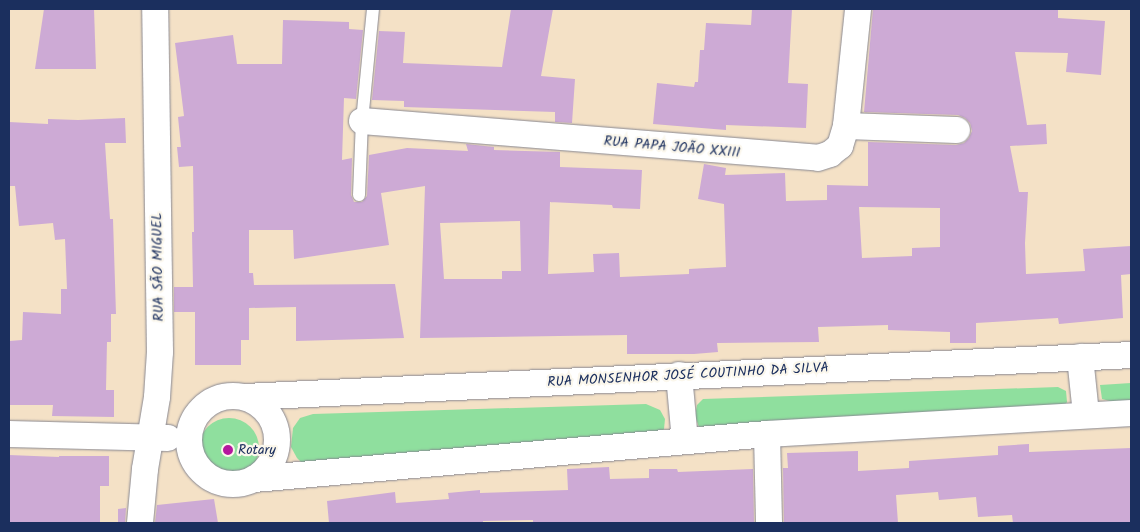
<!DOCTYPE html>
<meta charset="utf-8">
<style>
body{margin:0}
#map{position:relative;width:1140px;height:532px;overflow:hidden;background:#f4e1c6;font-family:Kalam,sans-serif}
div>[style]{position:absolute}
.green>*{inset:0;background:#8fdf9e}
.round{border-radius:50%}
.building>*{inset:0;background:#cdaad5}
.roads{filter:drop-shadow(0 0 1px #888892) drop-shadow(0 0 1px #888892)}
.lane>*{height:12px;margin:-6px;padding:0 6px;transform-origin:6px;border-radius:6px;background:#fff}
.street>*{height:26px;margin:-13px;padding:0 13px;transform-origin:13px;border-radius:13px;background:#fff}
.street>.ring{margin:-13px;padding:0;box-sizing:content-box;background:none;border:26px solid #fff;border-radius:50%}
.dots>*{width:14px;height:14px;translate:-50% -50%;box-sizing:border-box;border:2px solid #fbf7ec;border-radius:50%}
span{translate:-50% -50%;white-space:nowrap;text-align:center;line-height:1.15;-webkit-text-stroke:4.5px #fbf7ec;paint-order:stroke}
.street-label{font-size:14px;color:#1b2f5e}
.poi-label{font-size:14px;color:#1b2f5e}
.left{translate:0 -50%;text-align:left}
.frame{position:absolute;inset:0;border:10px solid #1b2f5e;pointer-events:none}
</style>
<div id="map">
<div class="green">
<div style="clip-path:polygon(1131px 383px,1131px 401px,1114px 402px,1102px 399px,1100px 385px)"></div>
<div style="clip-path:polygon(1058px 387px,1066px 391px,1067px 402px,1062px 410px,699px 427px,695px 416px,697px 405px,703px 399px)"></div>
<div style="clip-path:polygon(646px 404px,660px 410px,665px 419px,664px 429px,658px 437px,304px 465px,297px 458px,291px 447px,293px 428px,300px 418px,313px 414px)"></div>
<div class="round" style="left:199px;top:418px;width:60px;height:60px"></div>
</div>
<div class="building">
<div style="clip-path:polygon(44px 9px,94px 9px,96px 69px,35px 69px)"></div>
<div style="clip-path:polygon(511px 9px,553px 9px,541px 76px,575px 79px,572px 123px,555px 122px,555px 112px,404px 107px,404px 101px,372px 100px,379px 31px,405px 32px,403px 63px,502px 67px)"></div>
<div style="clip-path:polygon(752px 9px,792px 9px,788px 83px,808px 84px,806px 128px,726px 125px,726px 130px,653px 124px,657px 83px,694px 87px,695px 82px,698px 82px,700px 50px,704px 50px,706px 23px,751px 25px)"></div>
<div style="clip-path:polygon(evenodd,873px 9px,1058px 9px,1058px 18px,1105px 21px,1101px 75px,1066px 72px,1068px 53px,1015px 52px,1027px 125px,1046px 124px,1047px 144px,1010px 146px,1019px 192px,1028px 192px,1025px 243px,1026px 274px,1085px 271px,1083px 249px,1131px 246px,1131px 274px,1121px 275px,1123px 318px,1059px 324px,1058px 318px,976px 323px,976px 343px,950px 343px,950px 332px,888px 330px,888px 325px,818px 327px,819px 342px,717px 343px,718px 352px,694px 354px,627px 354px,627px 335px,420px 338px,425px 186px,381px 193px,389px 245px,294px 259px,293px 230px,249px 230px,249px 273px,253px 273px,254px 285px,395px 284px,404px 338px,296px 341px,296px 307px,249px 308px,249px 340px,241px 340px,241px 365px,195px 365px,195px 312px,174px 312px,174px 287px,193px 287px,192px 232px,194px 232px,193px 166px,179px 167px,177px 147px,181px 147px,178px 117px,184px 116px,175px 43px,233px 35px,237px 64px,282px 64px,283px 20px,349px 22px,349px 29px,363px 30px,356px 99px,344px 98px,342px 160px,352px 158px,351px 195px,354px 202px,362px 202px,367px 196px,369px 155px,407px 148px,468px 151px,466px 144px,494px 147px,494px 150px,560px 152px,560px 167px,642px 170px,640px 209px,613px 208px,612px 205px,550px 202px,548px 274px,594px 272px,593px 254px,619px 253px,620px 277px,689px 274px,689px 269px,726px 267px,724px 204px,698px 199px,704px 164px,726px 168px,725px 175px,785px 173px,786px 201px,827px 200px,827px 185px,868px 186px,868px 142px,956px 145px,964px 143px,969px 138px,972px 131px,970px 123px,965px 118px,958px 115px,864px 112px,873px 9px,859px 207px,940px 208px,940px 247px,912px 248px,912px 256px,862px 258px,859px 207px,873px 9px,520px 221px,521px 271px,502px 271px,502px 279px,444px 279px,440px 223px,520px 221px)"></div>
<div style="clip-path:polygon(125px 118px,126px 143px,105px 143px,110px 219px,113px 219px,116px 314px,111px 314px,111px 342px,107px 342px,106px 390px,114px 390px,114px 417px,52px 416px,53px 405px,9px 405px,9px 341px,22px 340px,23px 312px,61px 314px,61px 289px,67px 289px,65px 239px,55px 240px,53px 223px,19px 226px,15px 186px,9px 186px,9px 122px,48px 124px,48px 119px,78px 120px)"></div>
<div style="clip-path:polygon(1029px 444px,1029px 452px,1131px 448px,1131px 523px,1013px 523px,1012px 515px,978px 517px,976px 497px,939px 500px,938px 492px,896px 495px,898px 523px,784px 523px,783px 468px,788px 468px,787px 453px,858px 451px,858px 471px,909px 468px,909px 461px,998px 455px,998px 446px)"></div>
<div style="clip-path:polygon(9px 455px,59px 457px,59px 456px,109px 456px,109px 486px,100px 486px,100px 523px,9px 523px)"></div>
<div style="clip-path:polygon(609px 467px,610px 479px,649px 478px,649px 469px,677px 469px,678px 472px,753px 469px,754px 523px,533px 523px,533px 520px,483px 521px,483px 523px,329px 523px,327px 501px,395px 492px,396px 503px,449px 499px,448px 493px,480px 490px,480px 493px,568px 490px,567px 469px)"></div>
<div style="clip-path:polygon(214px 499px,218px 523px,155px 523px,157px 505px)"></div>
<div style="clip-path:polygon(126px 508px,125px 523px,118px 523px,118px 509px)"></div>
</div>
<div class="roads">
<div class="lane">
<div style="left:359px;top:195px;width:74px;rotate:-87.7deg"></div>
<div style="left:362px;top:121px;width:113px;rotate:-84.4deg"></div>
</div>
<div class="street">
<div style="left:362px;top:121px;width:457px;rotate:4.6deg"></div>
<div style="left:818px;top:158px;width:13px;rotate:-18deg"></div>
<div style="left:830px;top:154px;width:13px;rotate:-39deg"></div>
<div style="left:840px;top:146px;width:21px;rotate:-73deg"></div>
<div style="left:846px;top:126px;width:118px;rotate:-84.1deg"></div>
<div style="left:846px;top:126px;width:111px;rotate:2.1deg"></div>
<div style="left:1080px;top:357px;width:57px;rotate:84deg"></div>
<div style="left:679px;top:375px;width:66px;rotate:84.8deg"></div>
<div class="ring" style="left:189px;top:396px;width:62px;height:62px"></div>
<div style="left:245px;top:397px;width:887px;rotate:-2.71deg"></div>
<div style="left:9px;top:434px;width:159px;rotate:1.4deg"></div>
<div style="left:767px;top:434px;width:89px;rotate:88.7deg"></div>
<div style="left:254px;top:479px;width:515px;rotate:-5.01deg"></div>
<div style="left:767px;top:434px;width:365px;rotate:-3.3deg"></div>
<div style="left:140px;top:523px;width:54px;rotate:-84.7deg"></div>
<div style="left:145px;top:469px;width:73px;rotate:-80.5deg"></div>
<div style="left:157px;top:397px;width:45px;rotate:-86.2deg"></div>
<div style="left:160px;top:352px;width:343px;rotate:-90.8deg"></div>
</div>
</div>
<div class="dots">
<div style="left:228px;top:450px;background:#b5179e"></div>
</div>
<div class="street-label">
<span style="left:672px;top:147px;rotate:5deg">RUA PAPA JOÃO XXIII</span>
<span style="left:158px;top:267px;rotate:-91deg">RUA SÃO MIGUEL</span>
<span style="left:688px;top:375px;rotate:-3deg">RUA MONSENHOR JOSÉ COUTINHO DA SILVA</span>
</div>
<div class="poi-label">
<span class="left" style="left:238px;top:450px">Rotary</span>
</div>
<div class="frame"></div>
</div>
